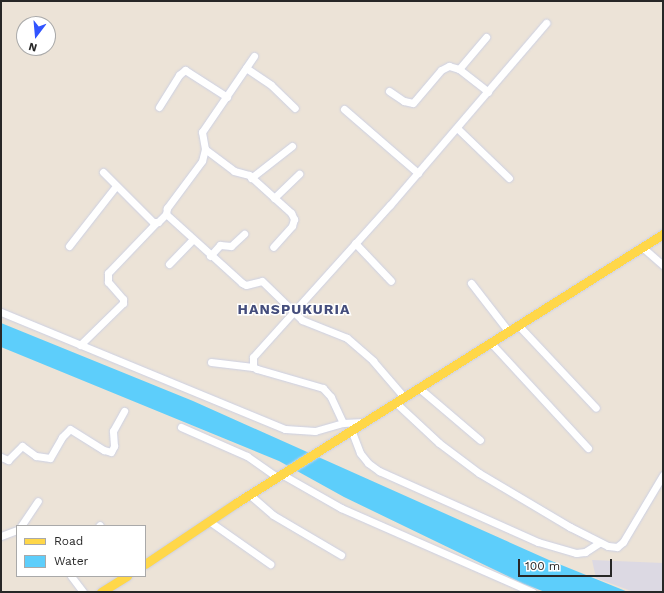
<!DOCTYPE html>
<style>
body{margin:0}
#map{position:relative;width:664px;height:593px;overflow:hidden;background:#ece3d7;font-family:"Work Sans",sans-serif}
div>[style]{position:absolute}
.industrial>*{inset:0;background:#dcd9e3}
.water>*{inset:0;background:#5dcefb}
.roads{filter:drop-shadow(0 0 1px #ccd0e3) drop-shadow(0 0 1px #ccd0e3)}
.minor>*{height:7px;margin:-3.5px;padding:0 3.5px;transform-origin:3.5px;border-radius:3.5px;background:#fff}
.major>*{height:9px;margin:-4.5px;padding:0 4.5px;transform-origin:4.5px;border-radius:4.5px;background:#ffd749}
span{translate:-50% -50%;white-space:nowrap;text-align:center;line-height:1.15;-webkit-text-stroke:3px #fff;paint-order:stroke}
.district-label{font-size:14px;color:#444d7c;font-weight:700;letter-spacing:1px}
.frame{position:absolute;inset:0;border:2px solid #272727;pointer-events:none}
.legend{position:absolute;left:16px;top:525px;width:130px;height:52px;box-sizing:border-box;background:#fff;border:1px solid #a9a9a9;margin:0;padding:5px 7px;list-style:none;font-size:12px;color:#272727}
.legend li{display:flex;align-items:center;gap:8px;height:20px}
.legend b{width:20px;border:1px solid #a9a9a9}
.north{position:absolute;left:16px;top:16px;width:40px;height:40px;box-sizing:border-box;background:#fff;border:1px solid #a9a9a9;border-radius:50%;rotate:196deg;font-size:11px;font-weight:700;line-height:16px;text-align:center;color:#272727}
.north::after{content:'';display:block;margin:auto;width:14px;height:18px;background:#3154ff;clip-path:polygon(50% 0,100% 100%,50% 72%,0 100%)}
.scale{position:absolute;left:518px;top:559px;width:94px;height:18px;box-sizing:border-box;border:2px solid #272727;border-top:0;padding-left:5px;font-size:12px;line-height:14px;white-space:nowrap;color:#272727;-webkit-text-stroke:3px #fff;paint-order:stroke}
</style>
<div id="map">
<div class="industrial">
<div style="clip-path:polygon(592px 560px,663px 563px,663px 592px,634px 592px,596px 578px)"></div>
</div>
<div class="water">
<div style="clip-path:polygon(1px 323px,193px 401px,549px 560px,628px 592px,545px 592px,524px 584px,344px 497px,279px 461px,1px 347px)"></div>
</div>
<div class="roads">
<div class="minor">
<div style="left:254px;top:56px;width:92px;rotate:124.4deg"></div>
<div style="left:202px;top:132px;width:17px;rotate:80deg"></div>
<div style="left:205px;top:149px;width:12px;rotate:104deg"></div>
<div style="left:202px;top:161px;width:59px;rotate:126.7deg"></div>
<div style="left:167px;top:208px;width:6px;rotate:99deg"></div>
<div style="left:166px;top:214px;width:103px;rotate:42.2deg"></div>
<div style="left:242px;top:283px;width:4px;rotate:27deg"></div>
<div style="left:246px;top:285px;width:16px;rotate:-14deg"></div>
<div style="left:262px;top:281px;width:56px;rotate:44.3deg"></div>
<div style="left:302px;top:320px;width:48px;rotate:21.8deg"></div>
<div style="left:347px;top:338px;width:35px;rotate:41deg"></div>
<div style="left:373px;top:361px;width:48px;rotate:49.3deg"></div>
<div style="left:246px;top:68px;width:30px;rotate:34deg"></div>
<div style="left:271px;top:85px;width:33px;rotate:44deg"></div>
<div style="left:459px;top:69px;width:42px;rotate:-49.8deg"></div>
<div style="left:389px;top:91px;width:18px;rotate:34deg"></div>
<div style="left:404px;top:101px;width:9px;rotate:13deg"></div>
<div style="left:413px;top:103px;width:43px;rotate:-49.7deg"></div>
<div style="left:441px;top:70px;width:9px;rotate:-27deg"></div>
<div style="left:449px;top:66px;width:10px;rotate:17deg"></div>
<div style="left:459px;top:69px;width:37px;rotate:38deg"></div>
<div style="left:159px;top:107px;width:38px;rotate:-58deg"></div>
<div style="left:179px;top:75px;width:8px;rotate:-40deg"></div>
<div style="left:185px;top:70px;width:50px;rotate:32.7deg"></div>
<div style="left:344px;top:109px;width:98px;rotate:40.9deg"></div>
<div style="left:457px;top:128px;width:72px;rotate:43.9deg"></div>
<div style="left:205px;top:149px;width:36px;rotate:37deg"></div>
<div style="left:234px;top:171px;width:16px;rotate:15deg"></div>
<div style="left:249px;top:175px;width:57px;rotate:42.1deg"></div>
<div style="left:291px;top:213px;width:7px;rotate:63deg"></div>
<div style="left:294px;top:219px;width:7px;rotate:106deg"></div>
<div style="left:292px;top:226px;width:28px;rotate:132deg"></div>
<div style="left:103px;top:172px;width:71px;rotate:45deg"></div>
<div style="left:153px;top:222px;width:5px"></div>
<div style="left:158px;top:222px;width:11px;rotate:-45deg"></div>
<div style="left:251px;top:178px;width:52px;rotate:-38deg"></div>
<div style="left:274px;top:198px;width:35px;rotate:-44deg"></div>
<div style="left:355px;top:243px;width:52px;rotate:46.5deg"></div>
<div style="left:69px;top:246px;width:76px;rotate:-51.9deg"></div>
<div style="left:642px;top:247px;width:28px;rotate:41deg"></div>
<div style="left:210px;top:256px;width:15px;rotate:-48deg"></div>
<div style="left:220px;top:245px;width:11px;rotate:5deg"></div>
<div style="left:231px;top:246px;width:18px;rotate:-43deg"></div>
<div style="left:169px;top:264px;width:33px;rotate:-46deg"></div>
<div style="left:471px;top:283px;width:62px;rotate:52.2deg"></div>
<div style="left:1px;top:312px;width:307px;rotate:22.4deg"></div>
<div style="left:285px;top:429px;width:30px;rotate:4deg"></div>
<div style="left:315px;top:431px;width:29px;rotate:-16deg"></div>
<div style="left:343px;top:423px;width:21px;rotate:-3deg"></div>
<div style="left:519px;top:326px;width:112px;rotate:46.8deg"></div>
<div style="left:491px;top:343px;width:143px;rotate:47.3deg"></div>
<div style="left:80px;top:345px;width:60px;rotate:-44.3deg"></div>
<div style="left:123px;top:303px;width:4px;rotate:-90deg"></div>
<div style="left:123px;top:299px;width:23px;rotate:-131deg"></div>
<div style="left:108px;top:282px;width:9px;rotate:-90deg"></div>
<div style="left:108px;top:273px;width:69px;rotate:-46.2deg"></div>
<div style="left:211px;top:362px;width:42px;rotate:6.8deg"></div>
<div style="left:419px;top:388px;width:80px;rotate:40.4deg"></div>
<div style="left:395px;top:402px;width:60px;rotate:43deg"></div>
<div style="left:439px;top:443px;width:50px;rotate:36.9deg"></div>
<div style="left:479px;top:473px;width:106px;rotate:30.7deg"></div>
<div style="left:570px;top:527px;width:42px;rotate:26.6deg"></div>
<div style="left:608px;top:546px;width:9px;rotate:6deg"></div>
<div style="left:617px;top:547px;width:8px;rotate:-40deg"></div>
<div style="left:623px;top:542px;width:78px;rotate:-59.2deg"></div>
<div style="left:343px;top:423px;width:29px;rotate:-115deg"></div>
<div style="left:331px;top:397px;width:12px;rotate:-132deg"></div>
<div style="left:323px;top:388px;width:69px;rotate:-163.9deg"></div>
<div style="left:257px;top:369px;width:4px;rotate:-153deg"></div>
<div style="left:253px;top:367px;width:10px;rotate:-90deg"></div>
<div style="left:253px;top:357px;width:205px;rotate:-48deg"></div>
<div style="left:390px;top:205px;width:240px;rotate:-49.4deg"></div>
<div style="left:181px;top:427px;width:72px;rotate:23.7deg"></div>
<div style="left:247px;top:456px;width:38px;rotate:35deg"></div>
<div style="left:352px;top:432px;width:22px;rotate:69deg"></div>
<div style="left:360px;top:453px;width:13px;rotate:51deg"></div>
<div style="left:368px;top:463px;width:14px;rotate:36deg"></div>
<div style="left:379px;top:471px;width:174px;rotate:24.1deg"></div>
<div style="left:538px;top:542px;width:40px;rotate:16deg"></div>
<div style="left:576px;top:553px;width:9px;rotate:-6deg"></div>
<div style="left:585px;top:552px;width:17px;rotate:-33deg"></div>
<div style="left:1px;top:457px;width:8px;rotate:23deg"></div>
<div style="left:8px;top:460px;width:20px;rotate:-45deg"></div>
<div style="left:22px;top:446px;width:17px;rotate:36deg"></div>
<div style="left:36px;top:456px;width:14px;rotate:8deg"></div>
<div style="left:50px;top:458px;width:24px;rotate:-60deg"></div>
<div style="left:62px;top:437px;width:11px;rotate:-45deg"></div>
<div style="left:70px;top:429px;width:40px;rotate:32deg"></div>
<div style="left:104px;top:450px;width:7px;rotate:16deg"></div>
<div style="left:111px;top:452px;width:7px;rotate:-63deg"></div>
<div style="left:114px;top:446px;width:15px;rotate:-94deg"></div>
<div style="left:113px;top:431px;width:23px;rotate:-61deg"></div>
<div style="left:283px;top:475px;width:67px;rotate:29.6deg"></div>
<div style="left:341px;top:508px;width:209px;rotate:23.7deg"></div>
<div style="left:250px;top:495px;width:30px;rotate:41deg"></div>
<div style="left:273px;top:515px;width:79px;rotate:30.5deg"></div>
<div style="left:209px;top:521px;width:75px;rotate:35.2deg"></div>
<div style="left:21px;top:526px;width:30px;rotate:-56deg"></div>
<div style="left:99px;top:526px;width:1px;rotate:-45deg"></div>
<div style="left:1px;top:536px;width:17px;rotate:-21deg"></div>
<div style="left:71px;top:576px;width:20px;rotate:53deg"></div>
</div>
<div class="major">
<div style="left:145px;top:564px;width:110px;rotate:-33.8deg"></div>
<div style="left:236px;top:503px;width:505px;rotate:-32.21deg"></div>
<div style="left:101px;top:592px;width:31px;rotate:-32deg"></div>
</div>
</div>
<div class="district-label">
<span style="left:294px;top:309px">HANSPUKURIA</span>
</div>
<div class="frame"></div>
<ul class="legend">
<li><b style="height:5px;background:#ffd749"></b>Road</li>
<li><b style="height:11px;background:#5dcefb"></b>Water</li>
</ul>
<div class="north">N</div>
<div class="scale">100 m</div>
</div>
